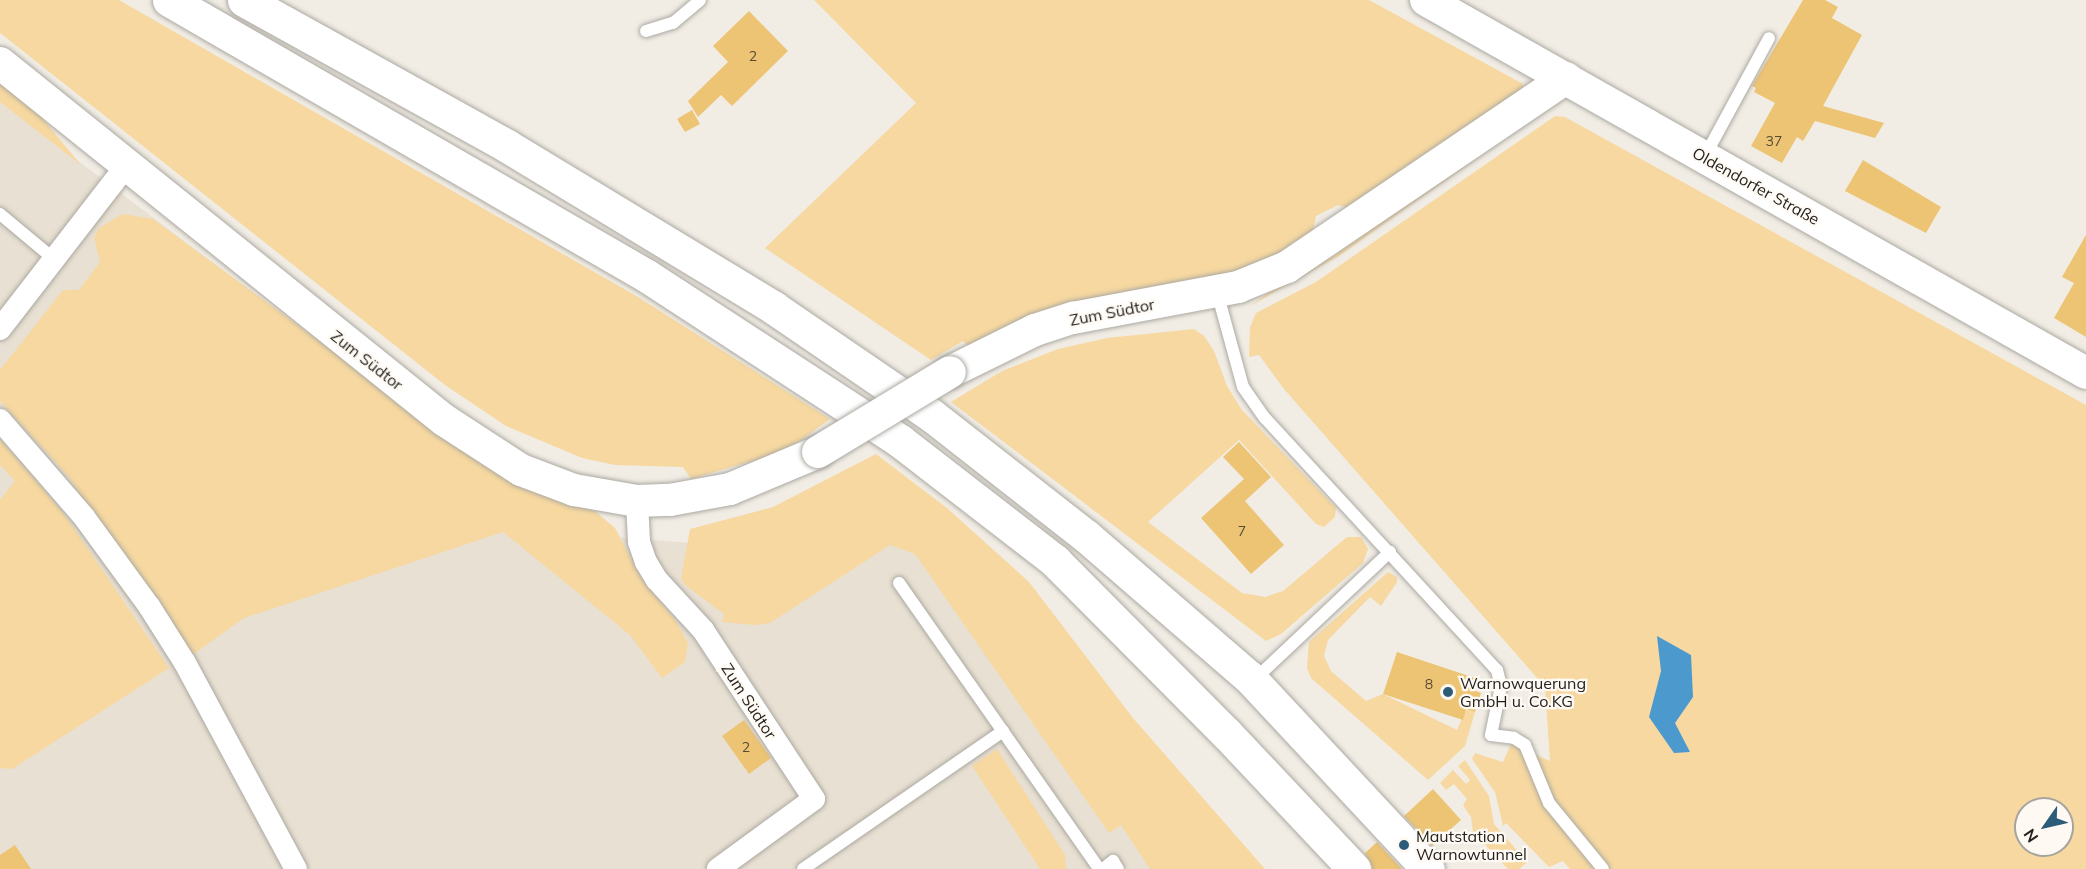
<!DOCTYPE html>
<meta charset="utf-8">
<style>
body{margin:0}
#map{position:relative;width:2086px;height:869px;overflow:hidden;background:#f1ede5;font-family:Mulish,sans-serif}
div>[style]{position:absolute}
.built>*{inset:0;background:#e8e0d2}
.green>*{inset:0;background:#f6d8a0}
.water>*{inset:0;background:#4c99ce}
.building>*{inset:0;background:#edc474}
.roads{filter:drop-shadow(0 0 2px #aca9a2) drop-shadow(0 0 2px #aca9a2)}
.lane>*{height:12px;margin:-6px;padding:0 6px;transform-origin:6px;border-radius:6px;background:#fff}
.street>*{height:22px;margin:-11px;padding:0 11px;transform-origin:11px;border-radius:11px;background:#fff}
.secondary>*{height:32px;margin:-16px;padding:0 16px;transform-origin:16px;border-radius:16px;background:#fff}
.highway>*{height:33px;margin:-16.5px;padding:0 16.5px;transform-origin:16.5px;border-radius:16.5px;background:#fff}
.bridges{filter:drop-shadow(0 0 2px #aca9a2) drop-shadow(0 0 2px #aca9a2)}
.secondary-bridge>*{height:32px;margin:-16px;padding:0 16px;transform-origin:16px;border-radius:16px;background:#fff}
.dots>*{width:16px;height:16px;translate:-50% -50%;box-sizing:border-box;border:3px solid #fefaf3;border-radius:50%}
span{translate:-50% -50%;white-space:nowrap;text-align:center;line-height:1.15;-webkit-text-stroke:4.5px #fefaf3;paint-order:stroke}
.number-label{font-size:14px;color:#564a35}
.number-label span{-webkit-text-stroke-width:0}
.street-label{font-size:16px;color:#242220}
.poi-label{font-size:16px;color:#242220}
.left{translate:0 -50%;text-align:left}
.north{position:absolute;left:2014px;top:797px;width:60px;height:60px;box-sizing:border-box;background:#fefaf3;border:2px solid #a7a49f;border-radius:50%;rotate:236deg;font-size:16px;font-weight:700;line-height:24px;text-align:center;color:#242220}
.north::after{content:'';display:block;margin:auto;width:21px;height:27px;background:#2d5b7a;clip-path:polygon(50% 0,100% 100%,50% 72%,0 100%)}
</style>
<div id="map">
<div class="built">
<div style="clip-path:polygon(0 102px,505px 483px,614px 537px,704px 544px,851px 493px,918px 549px,1124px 822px,1154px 869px,0 869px)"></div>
</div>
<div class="green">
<div style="clip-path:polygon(0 0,119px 0,638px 297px,830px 419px,786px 451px,691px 479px,683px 467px,615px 465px,582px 458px,506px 426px,445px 385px,0 33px)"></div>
<div style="clip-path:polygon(814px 0,1369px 0,1523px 84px,1522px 97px,1355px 210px,1338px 205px,1316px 216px,1312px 234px,1268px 261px,1213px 279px,1041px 311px,968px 346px,963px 341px,931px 360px,765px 248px,916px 103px)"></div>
<div style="clip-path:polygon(0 81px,33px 107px,81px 165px,0 102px)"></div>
<div style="clip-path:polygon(1548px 108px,1339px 256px,1250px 306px,1278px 286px,1335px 255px,1531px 116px)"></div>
<div style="clip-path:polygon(evenodd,1555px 116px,1565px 117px,2086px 405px,2086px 869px,1570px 869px,1563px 861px,1549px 867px,1506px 823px,1503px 826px,1495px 792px,1472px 759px,1475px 753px,1503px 762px,1511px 744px,1550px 761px,1545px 687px,1284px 389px,1259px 355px,1249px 357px,1250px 327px,1256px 313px,1316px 282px,1555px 116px,2026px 809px,2062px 809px,2062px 845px,2026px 845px,2026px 809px)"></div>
<div style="clip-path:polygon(123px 214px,153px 219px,501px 474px,596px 512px,615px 528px,641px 578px,675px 620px,688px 643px,685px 662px,662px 678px,630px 635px,503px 532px,244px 618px,191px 656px,68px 476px,0 401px,0 370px,63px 290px,79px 290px,100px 262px,94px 238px,99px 228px)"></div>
<div style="clip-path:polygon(1194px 329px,1204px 336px,1214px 351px,1227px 386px,1242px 410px,1336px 508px,1335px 517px,1324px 527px,1316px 524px,1239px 440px,1148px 522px,1242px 593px,1265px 597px,1283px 591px,1347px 537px,1361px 537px,1368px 549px,1363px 563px,1281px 634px,1266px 641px,951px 402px,1002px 371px,1058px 349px,1107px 338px)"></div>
<div style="clip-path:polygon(0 439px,62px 511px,169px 668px,12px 769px,0 768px,0 500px,15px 481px,0 465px)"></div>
<div style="clip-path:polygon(876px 454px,947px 508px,1029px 582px,1133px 718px,1265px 869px,1150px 869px,1121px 825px,1109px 833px,915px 554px,890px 545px,770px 623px,755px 625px,722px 622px,724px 614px,685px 585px,681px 578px,690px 529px,773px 507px)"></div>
<div style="clip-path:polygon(1388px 572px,1397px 577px,1397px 582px,1381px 606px,1370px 597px,1328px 640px,1324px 656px,1331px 671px,1366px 701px,1383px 694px,1457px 730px,1466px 709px,1475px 712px,1465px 746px,1428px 780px,1311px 678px,1307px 668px,1309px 642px)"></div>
<div style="clip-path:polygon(997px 749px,1065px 855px,1066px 869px,1040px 869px,972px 766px)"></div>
<div style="clip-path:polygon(1465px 760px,1489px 796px,1494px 824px,1527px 862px,1519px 869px,1508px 869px,1473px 832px,1471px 817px,1463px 805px,1467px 799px,1454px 784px,1446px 790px,1440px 783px,1453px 770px,1466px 784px,1470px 780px,1458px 766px)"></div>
</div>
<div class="water">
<div style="clip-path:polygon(1657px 636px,1691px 655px,1693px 697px,1675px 723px,1690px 752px,1674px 753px,1649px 717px,1661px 671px)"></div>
</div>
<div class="building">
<div style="clip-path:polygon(1803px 0,1825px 0,1838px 7px,1832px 18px,1862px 35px,1823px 106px,1884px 123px,1875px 138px,1815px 121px,1803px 141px,1797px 137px,1782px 163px,1751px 146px,1775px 103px,1754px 92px,1756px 88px,1752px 86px)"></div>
<div style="clip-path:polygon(749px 11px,788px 51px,732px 106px,721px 95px,698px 117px,688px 101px,728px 62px,713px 46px)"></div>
<div style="clip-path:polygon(692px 110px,700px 124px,685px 132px,677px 119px)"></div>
<div style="clip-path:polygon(1863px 160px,1941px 207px,1926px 233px,1845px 191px)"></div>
<div style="clip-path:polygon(2086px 235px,2086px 337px,2054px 318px,2074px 283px,2062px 277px)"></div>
<div style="clip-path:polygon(1239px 442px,1271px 477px,1245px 501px,1284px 545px,1251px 574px,1201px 518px,1244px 479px,1223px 457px)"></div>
<div style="clip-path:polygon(1397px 652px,1475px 678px,1471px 689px,1481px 693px,1475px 712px,1466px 709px,1463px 720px,1383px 694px)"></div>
<div style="clip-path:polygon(744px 720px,771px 758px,749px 774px,722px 736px)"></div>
<div style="clip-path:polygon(1433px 789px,1461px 820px,1432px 846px,1404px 816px)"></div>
<div style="clip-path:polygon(1377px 842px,1402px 869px,1372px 869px,1365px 853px)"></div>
<div style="clip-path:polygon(15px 845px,31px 869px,0 869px,0 855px)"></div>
</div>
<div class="roads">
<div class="lane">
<div style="left:646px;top:31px;width:28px;rotate:-17deg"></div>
<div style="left:673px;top:23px;width:35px;rotate:-40deg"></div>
<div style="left:1705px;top:156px;width:134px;rotate:-61.5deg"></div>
<div style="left:0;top:214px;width:70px;rotate:39.8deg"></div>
<div style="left:1217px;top:292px;width:98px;rotate:74.7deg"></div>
<div style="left:1243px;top:387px;width:38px;rotate:55deg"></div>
<div style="left:1265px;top:418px;width:343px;rotate:47.4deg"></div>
<div style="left:1497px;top:670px;width:16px;rotate:76deg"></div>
<div style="left:1501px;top:686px;width:50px;rotate:101.5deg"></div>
<div style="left:1491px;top:735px;width:23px;rotate:7deg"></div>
<div style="left:1514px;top:738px;width:13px;rotate:32deg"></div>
<div style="left:1525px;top:745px;width:63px;rotate:67.5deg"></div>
<div style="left:1549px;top:803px;width:85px;rotate:50.7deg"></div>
<div style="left:899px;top:583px;width:349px;rotate:55deg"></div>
<div style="left:1254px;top:680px;width:187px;rotate:-43.3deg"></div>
<div style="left:803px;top:869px;width:243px;rotate:-34.6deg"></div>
<div style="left:1103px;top:869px;width:13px;rotate:-39deg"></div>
<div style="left:1113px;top:861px;width:9px;rotate:58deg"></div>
</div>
<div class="street">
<div style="left:0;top:329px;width:206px;rotate:-52.3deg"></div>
<div style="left:0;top:420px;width:128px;rotate:49.1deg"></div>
<div style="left:84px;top:517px;width:110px;rotate:53.9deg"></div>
<div style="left:149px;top:606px;width:67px;rotate:57.7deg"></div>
<div style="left:185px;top:663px;width:234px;rotate:61.7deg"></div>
<div style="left:637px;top:501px;width:41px;rotate:87.2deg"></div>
<div style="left:639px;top:542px;width:21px;rotate:71deg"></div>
<div style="left:646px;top:562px;width:21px;rotate:59deg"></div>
<div style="left:657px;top:580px;width:68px;rotate:47.4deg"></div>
<div style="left:703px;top:630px;width:202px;rotate:56.7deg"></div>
<div style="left:814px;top:799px;width:119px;rotate:143.9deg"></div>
</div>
<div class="secondary">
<div style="left:1426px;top:0;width:758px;rotate:29.47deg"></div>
<div style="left:0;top:63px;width:570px;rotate:38.8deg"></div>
<div style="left:444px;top:420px;width:92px;rotate:33deg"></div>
<div style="left:521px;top:470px;width:57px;rotate:20.7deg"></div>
<div style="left:574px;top:490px;width:64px;rotate:9.9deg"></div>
<div style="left:637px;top:501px;width:33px;rotate:-2deg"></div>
<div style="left:670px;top:500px;width:61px;rotate:-10.4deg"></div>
<div style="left:730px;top:489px;width:95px;rotate:-22.8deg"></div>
<div style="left:950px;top:372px;width:95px;rotate:-26.3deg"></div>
<div style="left:1035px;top:330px;width:40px;rotate:-18deg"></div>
<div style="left:1073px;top:318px;width:168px;rotate:-10.6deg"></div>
<div style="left:1238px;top:287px;width:53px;rotate:-22.2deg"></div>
<div style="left:1287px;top:267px;width:337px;rotate:-34.1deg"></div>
</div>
<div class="highway">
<div style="left:169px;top:0;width:552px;rotate:30deg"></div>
<div style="left:647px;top:276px;width:302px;rotate:33.1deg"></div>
<div style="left:900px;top:441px;width:196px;rotate:37.7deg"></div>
<div style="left:1055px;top:561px;width:243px;rotate:45.2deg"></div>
<div style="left:1226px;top:733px;width:187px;rotate:46.7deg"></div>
<div style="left:244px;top:0;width:301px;rotate:29deg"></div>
<div style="left:507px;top:146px;width:312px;rotate:31.2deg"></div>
<div style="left:774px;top:308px;width:190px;rotate:34.3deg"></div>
<div style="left:931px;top:415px;width:197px;rotate:38deg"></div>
<div style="left:1086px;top:536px;width:216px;rotate:40.9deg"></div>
<div style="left:1249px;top:677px;width:262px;rotate:47deg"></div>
</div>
</div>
<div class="bridges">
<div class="secondary-bridge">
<div style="left:818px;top:452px;width:154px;rotate:-31.2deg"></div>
</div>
</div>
<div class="dots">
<div style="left:1448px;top:692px;background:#2d5b7a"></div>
<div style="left:1404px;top:845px;background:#2d5b7a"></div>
</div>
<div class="number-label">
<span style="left:753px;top:56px">2</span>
<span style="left:1774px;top:141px">37</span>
<span style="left:1242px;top:531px">7</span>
<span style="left:1429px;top:684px">8</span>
<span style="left:746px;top:747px">2</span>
</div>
<div class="street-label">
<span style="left:1756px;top:186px;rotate:29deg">Oldendorfer Straße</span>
<span style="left:1112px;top:312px;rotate:-11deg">Zum Südtor</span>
<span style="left:367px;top:360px;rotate:38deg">Zum Südtor</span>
<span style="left:749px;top:701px;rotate:57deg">Zum Südtor</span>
</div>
<div class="poi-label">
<span class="left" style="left:1460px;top:692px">Warnowquerung<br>GmbH u. Co.KG</span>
<span class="left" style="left:1416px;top:845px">Mautstation<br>Warnowtunnel</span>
</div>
<div class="north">N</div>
</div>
